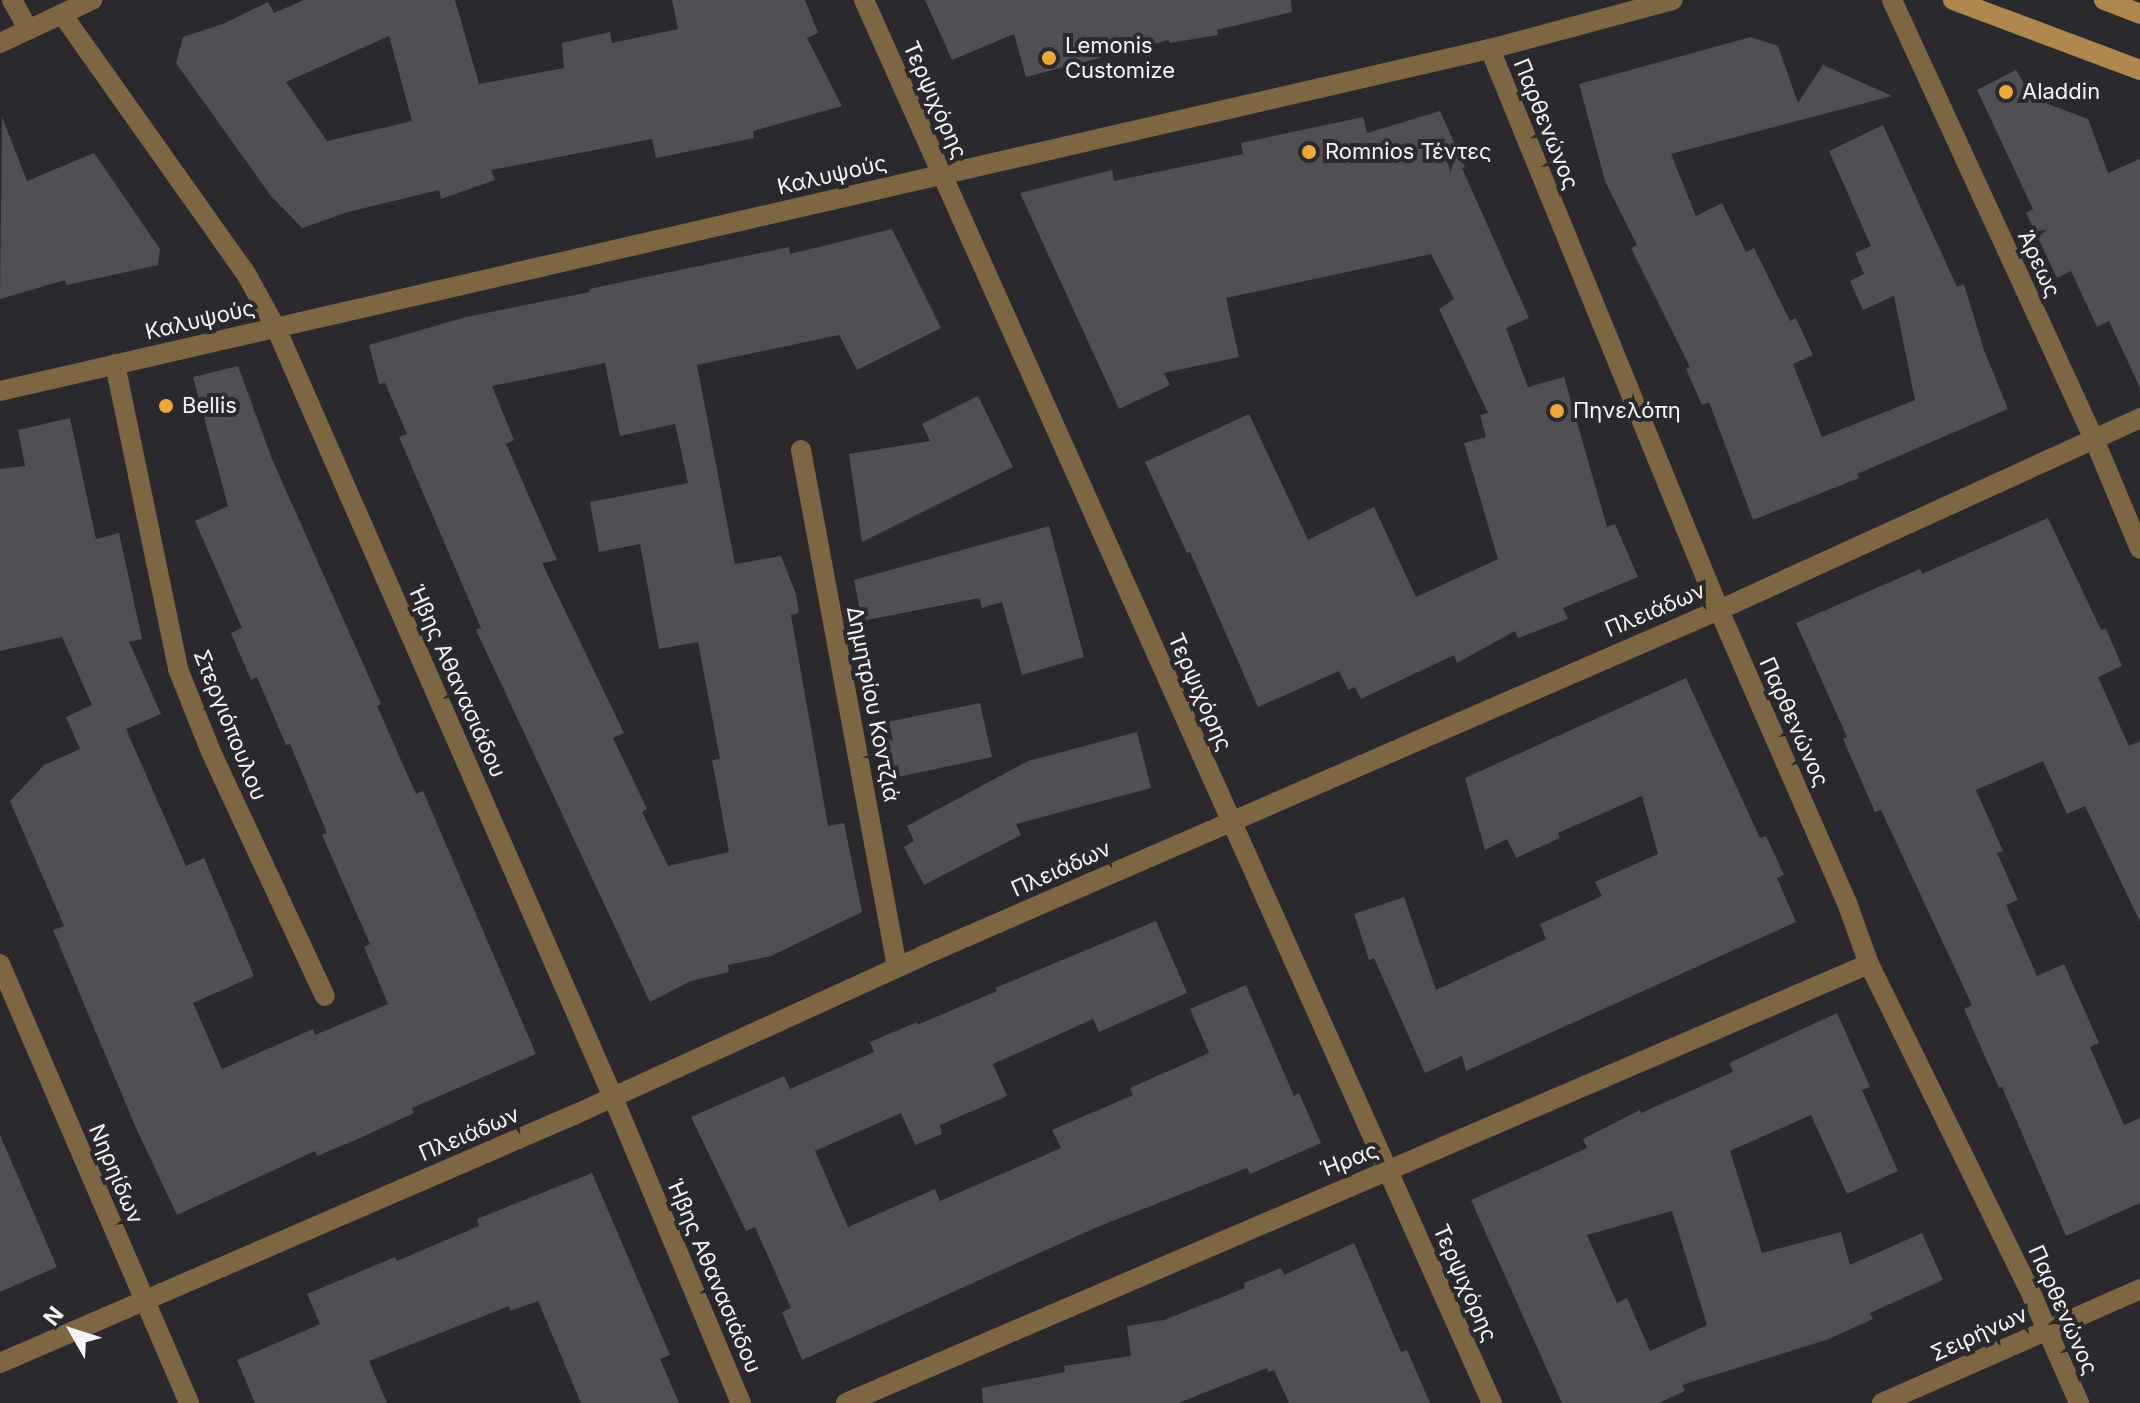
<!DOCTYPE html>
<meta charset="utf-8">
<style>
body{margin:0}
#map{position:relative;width:2140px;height:1403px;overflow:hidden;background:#2a292d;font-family:Inter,sans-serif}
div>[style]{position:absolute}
.building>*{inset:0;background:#504f53}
.minor>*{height:20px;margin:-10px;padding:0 10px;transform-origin:10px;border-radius:10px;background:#7f6642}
.tertiary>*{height:20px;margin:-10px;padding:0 10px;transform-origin:10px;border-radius:10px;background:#7f6642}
.secondary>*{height:20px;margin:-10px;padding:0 10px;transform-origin:10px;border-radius:10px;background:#b0874c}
.dots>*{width:22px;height:22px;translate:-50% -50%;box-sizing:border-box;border:4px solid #2a292d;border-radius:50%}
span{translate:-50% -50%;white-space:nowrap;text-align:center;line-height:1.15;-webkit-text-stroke:8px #2a292d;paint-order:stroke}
.poi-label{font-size:22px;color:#f4f3f6}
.left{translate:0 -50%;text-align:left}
.street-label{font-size:22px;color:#f4f3f6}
.north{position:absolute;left:32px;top:1291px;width:80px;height:80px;-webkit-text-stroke:6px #2a292d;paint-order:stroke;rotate:309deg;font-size:22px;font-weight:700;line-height:32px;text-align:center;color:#f4f3f6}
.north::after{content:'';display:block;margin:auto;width:28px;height:36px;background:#f4f3f6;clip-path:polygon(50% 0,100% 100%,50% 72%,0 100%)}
</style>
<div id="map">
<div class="building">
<div style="clip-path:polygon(evenodd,304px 0,455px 0,479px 84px,564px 68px,562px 43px,610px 32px,612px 43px,678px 29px,672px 0,805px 0,818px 33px,807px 38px,842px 106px,753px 131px,754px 138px,656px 158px,652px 139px,491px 170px,495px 180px,441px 199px,439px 190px,348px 212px,302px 228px,271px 196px,176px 63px,183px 37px,223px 24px,268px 2px,274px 13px,304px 0,389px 36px,412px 121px,327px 141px,286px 82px,389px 36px)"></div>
<div style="clip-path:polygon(925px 0,1291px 0,1292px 12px,1217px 30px,1218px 35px,1170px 43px,1169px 40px,1026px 77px,1014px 34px,952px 60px)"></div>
<div style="clip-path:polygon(1751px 37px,1778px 46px,1798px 103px,1823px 65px,1892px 96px,1671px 154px,1696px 216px,1722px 203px,1746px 252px,1754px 248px,1790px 321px,1796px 318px,1813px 355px,1793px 364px,1822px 437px,1915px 400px,1894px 296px,1863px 310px,1850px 281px,1864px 274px,1855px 253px,1871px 246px,1829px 151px,1883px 125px,1957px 287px,1964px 284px,1984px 350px,2008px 409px,1857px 474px,1859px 478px,1753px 520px,1709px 402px,1702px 405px,1686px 369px,1690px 367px,1631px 248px,1637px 245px,1605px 181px,1579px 84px)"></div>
<div style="clip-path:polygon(2016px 70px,2032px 98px,2088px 119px,2108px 173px,2140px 159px,2140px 388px,2109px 321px,2097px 327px,2071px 271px,2057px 278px,2026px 213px,2033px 209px,1977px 90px)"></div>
<div style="clip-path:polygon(1440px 111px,1465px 167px,1462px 168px,1529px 318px,1506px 328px,1528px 387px,1564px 377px,1607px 527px,1615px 524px,1638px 577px,1563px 608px,1568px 619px,1518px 638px,1515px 631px,1457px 663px,1454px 655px,1361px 699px,1355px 687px,1348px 690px,1339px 671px,1258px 707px,1190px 552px,1187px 553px,1145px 462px,1249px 414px,1308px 540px,1374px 507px,1416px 597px,1498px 559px,1464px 443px,1486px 437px,1480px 415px,1488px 413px,1439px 309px,1454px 299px,1431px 254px,1226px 298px,1239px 357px,1164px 373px,1170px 385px,1119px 409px,1020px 193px,1112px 170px,1114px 181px,1243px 154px,1241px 143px,1363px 117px,1367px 133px)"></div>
<div style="clip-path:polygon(2px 117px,27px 181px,94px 153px,160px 249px,158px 265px,67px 285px,65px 280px,0 299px)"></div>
<div style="clip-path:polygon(evenodd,892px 229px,941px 328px,857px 370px,839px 335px,697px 365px,735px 564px,781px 556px,796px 594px,799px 613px,791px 615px,828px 826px,844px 823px,862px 912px,771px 956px,728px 965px,729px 972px,691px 981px,650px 1002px,476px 630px,481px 628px,399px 437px,407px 434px,385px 383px,379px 384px,369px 345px,466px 317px,590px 292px,589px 289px,789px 247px,790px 254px,892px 229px,605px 363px,620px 436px,675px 424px,688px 483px,590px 502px,599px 552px,640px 544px,659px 649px,698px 642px,720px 759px,712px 760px,729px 852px,668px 866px,642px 812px,647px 809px,613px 738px,624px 733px,542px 563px,557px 560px,506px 444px,514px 440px,492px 386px,605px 363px)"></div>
<div style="clip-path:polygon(238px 366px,272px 459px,381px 704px,377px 706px,416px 794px,423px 791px,536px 1054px,412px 1108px,414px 1113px,360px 1138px,317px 1156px,315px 1151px,177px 1215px,136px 1128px,53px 930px,64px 926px,10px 801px,44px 765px,80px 749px,66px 717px,92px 705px,62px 637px,0 651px,0 469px,25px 466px,18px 430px,70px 418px,96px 539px,119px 533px,142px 639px,129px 642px,161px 714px,126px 729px,186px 866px,204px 858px,254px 976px,193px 1003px,222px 1069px,313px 1029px,315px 1035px,388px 1004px,364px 947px,370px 944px,322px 835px,327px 833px,290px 744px,286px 745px,257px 677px,251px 680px,231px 633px,242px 628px,195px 521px,228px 506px,193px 377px)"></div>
<div style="clip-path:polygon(978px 396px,1013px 467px,862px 542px,849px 454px,930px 441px,922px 424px)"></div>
<div style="clip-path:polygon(2048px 518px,2101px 630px,2106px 629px,2122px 666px,2098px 677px,2129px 746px,2140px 741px,2140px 922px,2085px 806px,2067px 814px,2043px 761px,1976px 790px,2003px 851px,1997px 853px,2018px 900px,2006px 905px,2037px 976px,2064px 964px,2099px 1043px,2090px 1047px,2124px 1125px,2140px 1118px,2140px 1203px,2066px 1236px,2002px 1087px,1999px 1088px,1964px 1009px,1972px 1005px,1881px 810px,1875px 812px,1843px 739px,1847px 737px,1796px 623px,1920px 569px,1922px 574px)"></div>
<div style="clip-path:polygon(1049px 526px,1084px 657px,1022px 675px,1002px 602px,982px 608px,979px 598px,862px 621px,854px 580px)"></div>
<div style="clip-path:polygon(1686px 678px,1760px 838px,1766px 836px,1784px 875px,1777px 878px,1796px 922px,1466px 1071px,1462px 1056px,1425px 1073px,1374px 958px,1369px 960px,1354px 914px,1404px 897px,1436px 990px,1546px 939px,1540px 924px,1602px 896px,1595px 882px,1658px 854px,1642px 796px,1558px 833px,1560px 838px,1516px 858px,1507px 839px,1485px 850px,1465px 778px)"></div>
<div style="clip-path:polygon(980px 703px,992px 757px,893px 778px,882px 723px)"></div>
<div style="clip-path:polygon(1137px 732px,1151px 788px,1016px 824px,1021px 835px,924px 885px,904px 847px,914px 841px,907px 826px,1028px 761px)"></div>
<div style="clip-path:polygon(1156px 921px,1187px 993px,1099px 1032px,1093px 1019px,993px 1064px,1007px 1096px,940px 1125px,942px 1134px,915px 1145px,901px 1113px,815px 1151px,848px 1227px,935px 1189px,940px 1201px,1061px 1148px,1052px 1130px,1133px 1095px,1130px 1088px,1209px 1053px,1190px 1009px,1246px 985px,1294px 1096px,1299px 1093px,1321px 1143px,1250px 1174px,1247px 1168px,1095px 1228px,802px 1360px,782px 1312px,791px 1308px,755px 1227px,746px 1231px,691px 1117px,784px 1076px,790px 1089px,874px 1052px,870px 1042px,917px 1022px,917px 1025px,997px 991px,995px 988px)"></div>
<div style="clip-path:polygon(evenodd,1837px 1013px,1870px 1087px,1862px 1090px,1898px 1171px,1847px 1194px,1811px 1115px,1730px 1151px,1762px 1253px,1841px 1232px,1850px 1265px,1922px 1233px,1943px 1280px,1870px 1313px,1873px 1319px,1826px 1340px,1682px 1385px,1685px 1391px,1659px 1403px,1562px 1403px,1471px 1200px,1587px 1148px,1583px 1139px,1640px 1110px,1641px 1113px,1733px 1072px,1729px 1063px,1837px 1013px,1672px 1211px,1707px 1325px,1650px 1351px,1627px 1298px,1617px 1303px,1587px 1235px,1672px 1211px)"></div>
<div style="clip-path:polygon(0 1135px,57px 1267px,0 1292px)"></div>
<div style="clip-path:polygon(592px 1173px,670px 1355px,660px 1359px,679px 1403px,581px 1403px,538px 1301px,510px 1311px,509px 1306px,369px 1361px,387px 1403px,255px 1403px,237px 1360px,320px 1324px,307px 1294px,395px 1257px,397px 1261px,479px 1226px,477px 1219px)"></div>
<div style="clip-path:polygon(1354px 1243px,1401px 1352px,1407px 1350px,1430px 1403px,1289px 1403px,1274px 1370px,1268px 1372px,1267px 1368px,1178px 1403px,983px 1403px,982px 1388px,1065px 1372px,1064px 1366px,1131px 1356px,1127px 1326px,1164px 1320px,1245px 1288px,1244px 1283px,1281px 1268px,1284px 1275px)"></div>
</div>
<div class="minor">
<div style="left:12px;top:0;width:33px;rotate:61deg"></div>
<div style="left:864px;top:0;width:1537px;rotate:65.89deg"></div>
<div style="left:1892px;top:0;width:483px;rotate:65.3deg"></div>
<div style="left:2094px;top:439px;width:119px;rotate:67.3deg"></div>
<div style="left:62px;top:14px;width:316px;rotate:54.7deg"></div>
<div style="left:245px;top:272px;width:64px;rotate:61deg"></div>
<div style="left:276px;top:328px;width:837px;rotate:66.34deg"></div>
<div style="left:612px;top:1095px;width:334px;rotate:67.3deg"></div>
<div style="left:1490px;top:49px;width:606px;rotate:67.79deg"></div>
<div style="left:1719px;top:610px;width:320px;rotate:66.4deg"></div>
<div style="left:1847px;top:903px;width:65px;rotate:70.2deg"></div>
<div style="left:1869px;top:964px;width:372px;rotate:63.8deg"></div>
<div style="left:2033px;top:1298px;width:115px;rotate:66.3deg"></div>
<div style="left:115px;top:364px;width:311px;rotate:78.3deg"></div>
<div style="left:178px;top:669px;width:89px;rotate:68.3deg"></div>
<div style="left:211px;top:752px;width:269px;rotate:65deg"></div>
<div style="left:801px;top:450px;width:526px;rotate:79.48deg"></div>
<div style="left:0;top:964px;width:478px;rotate:66.7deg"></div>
<div style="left:846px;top:1403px;width:1113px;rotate:-23.23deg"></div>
<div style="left:1882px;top:1403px;width:282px;rotate:-23.8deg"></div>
</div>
<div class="tertiary">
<div style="left:0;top:43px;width:102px;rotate:-25.1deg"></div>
<div style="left:0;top:391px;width:1529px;rotate:-12.93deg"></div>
<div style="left:1490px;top:49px;width:189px;rotate:-15deg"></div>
<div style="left:0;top:1363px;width:628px;rotate:-23.38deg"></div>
<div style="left:576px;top:1114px;width:380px;rotate:-24.5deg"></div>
<div style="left:922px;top:956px;width:869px;rotate:-23.47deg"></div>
<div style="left:1719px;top:610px;width:463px;rotate:-24.5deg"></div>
</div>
<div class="secondary">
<div style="left:1953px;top:0;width:200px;rotate:20.5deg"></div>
<div style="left:2104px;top:0;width:39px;rotate:21deg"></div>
</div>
<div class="dots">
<div style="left:1049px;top:58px;background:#eca93a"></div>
<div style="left:2006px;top:92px;background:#eca93a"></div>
<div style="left:1309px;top:152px;background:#eca93a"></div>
<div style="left:166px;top:406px;background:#eca93a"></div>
<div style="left:1557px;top:411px;background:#eca93a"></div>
</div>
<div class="poi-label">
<span class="left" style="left:1065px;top:58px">Lemonis<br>Customize</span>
<span class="left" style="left:2022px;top:92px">Aladdin</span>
<span class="left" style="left:1325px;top:152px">Romnios Τέντες</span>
<span class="left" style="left:182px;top:406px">Bellis</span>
<span class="left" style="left:1573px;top:411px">Πηνελόπη</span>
</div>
<div class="street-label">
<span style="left:935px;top:100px;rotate:66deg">Τερψιχόρης</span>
<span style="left:1546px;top:124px;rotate:68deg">Παρθενώνος</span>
<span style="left:832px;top:175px;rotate:-13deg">Καλυψούς</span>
<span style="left:2039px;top:264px;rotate:65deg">Άρεως</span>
<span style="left:200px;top:320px;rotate:-13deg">Καλυψούς</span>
<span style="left:1655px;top:610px;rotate:-23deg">Πλειάδων</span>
<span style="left:457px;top:681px;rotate:66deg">Ήβης Αθανασιάδου</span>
<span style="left:1200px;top:692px;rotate:66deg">Τερψιχόρης</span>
<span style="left:873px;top:704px;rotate:79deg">Δημητρίου Κοντζιά</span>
<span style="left:1794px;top:722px;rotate:66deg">Παρθενώνος</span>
<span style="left:230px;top:725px;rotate:68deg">Στεργιόπουλου</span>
<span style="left:1061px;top:869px;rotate:-24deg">Πλειάδων</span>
<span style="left:469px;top:1134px;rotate:-23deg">Πλειάδων</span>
<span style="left:1349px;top:1160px;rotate:-21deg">Ήρας</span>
<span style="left:116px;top:1174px;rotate:67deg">Νηρηίδων</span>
<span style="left:714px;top:1276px;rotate:67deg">Ήβης Αθανασιάδου</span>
<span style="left:1465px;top:1283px;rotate:66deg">Τερψιχόρης</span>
<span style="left:2063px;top:1310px;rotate:66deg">Παρθενώνος</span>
<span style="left:1979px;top:1334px;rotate:-24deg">Σειρήνων</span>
</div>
<div class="north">N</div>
</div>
